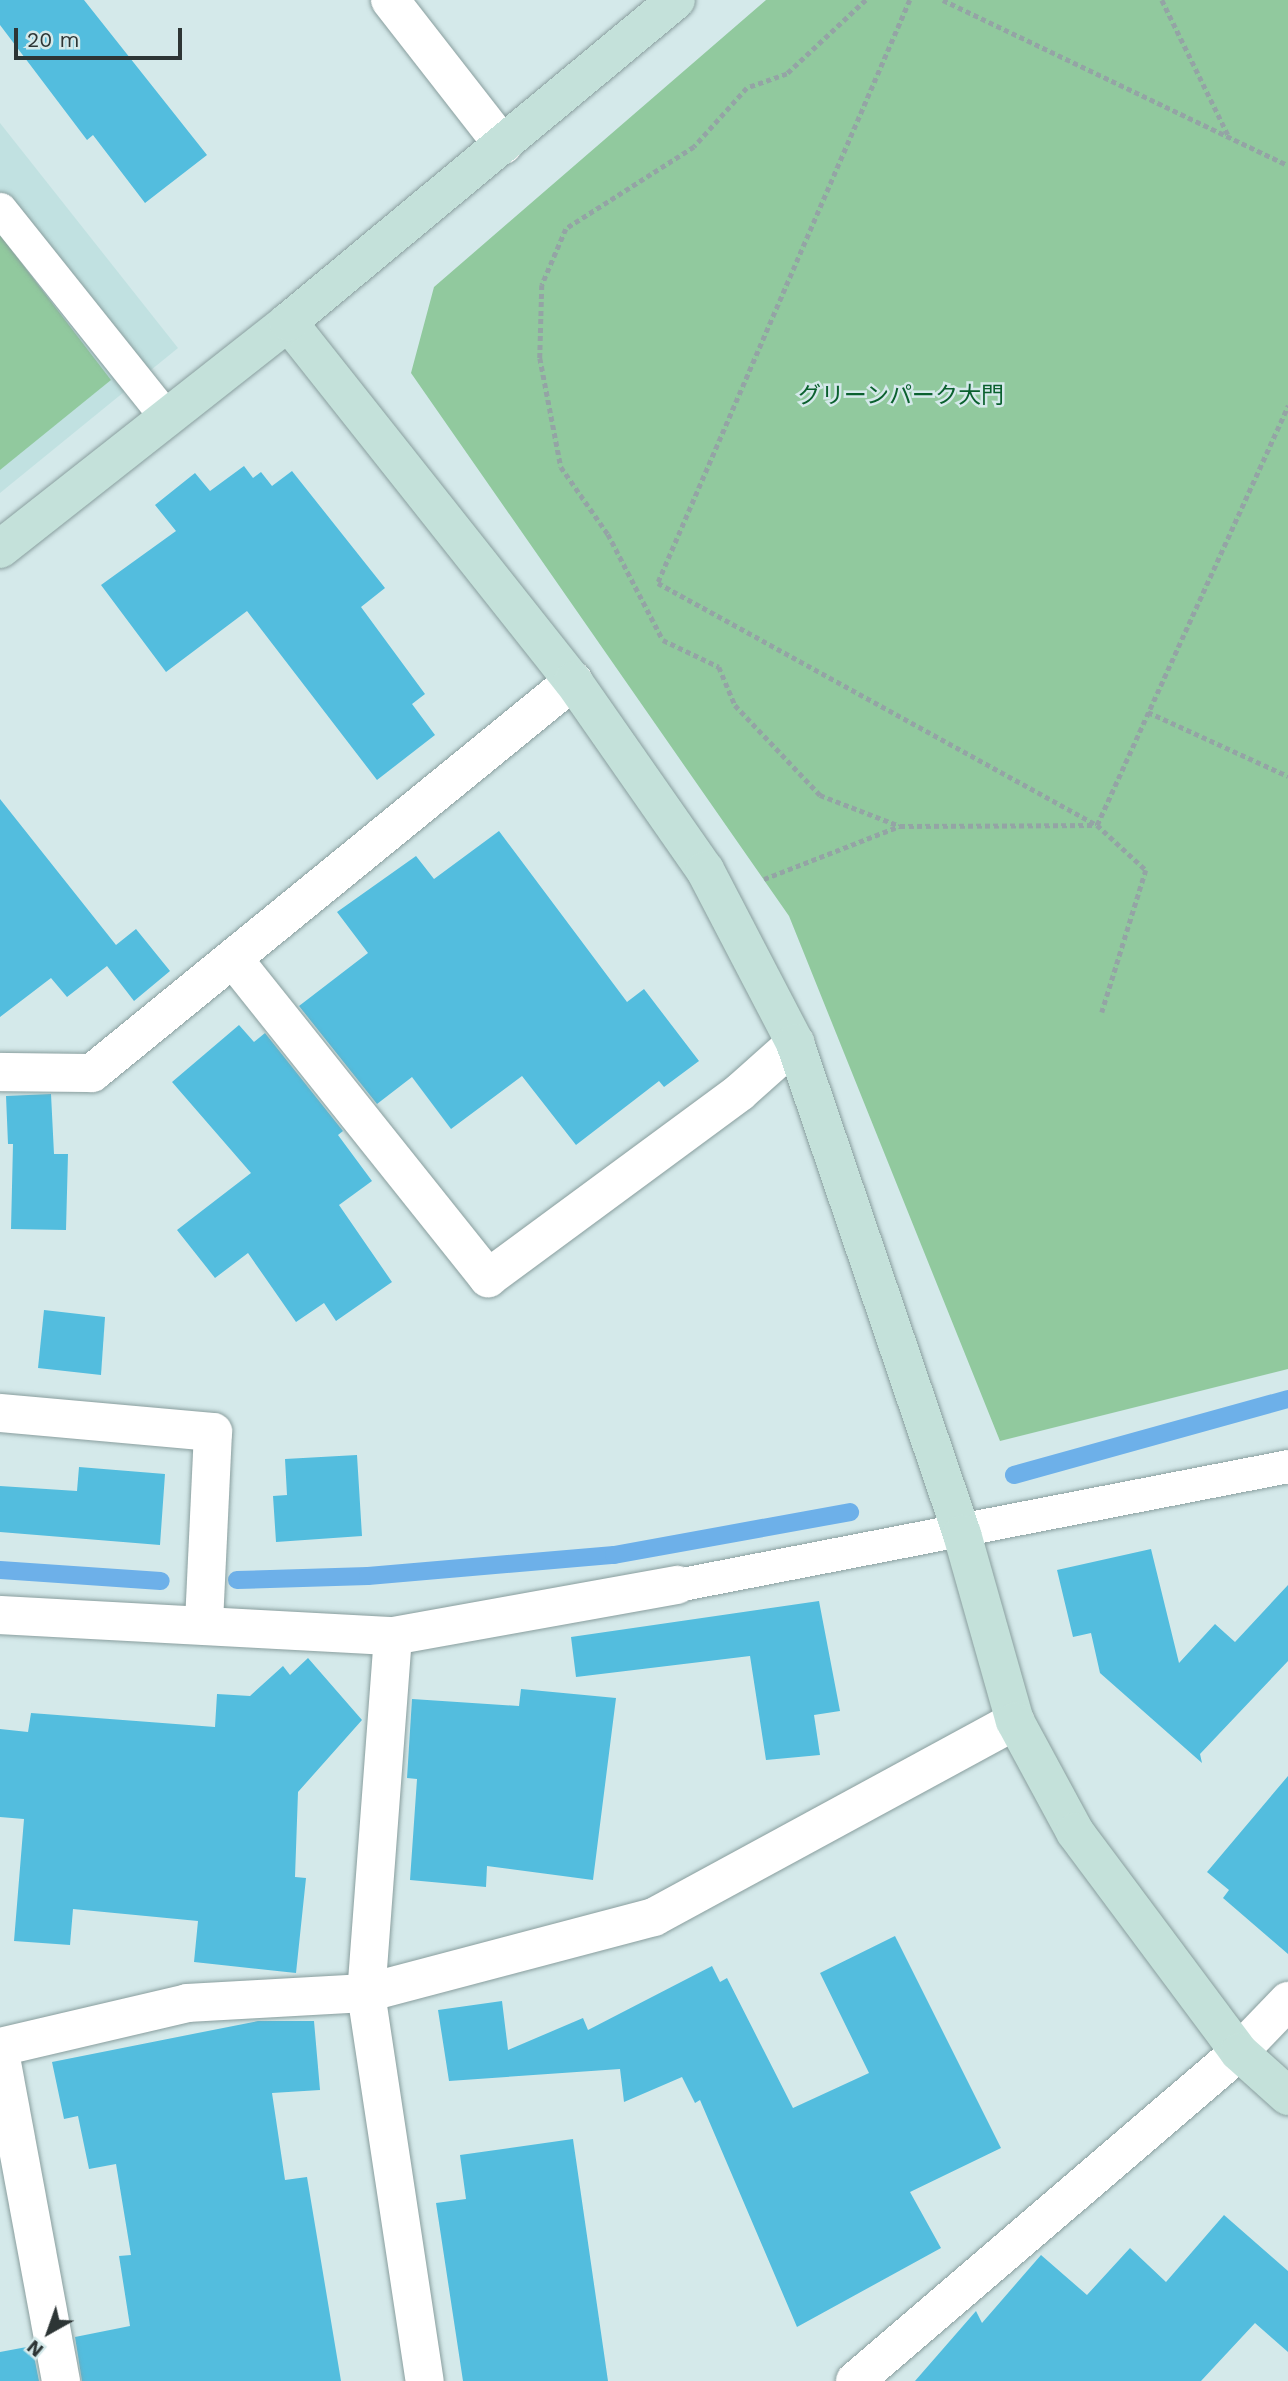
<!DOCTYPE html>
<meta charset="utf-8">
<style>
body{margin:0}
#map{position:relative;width:1288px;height:2381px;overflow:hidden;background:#d4e9ea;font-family:"Work Sans","Noto Sans JP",sans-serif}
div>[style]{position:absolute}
.built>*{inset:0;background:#c1e1e1}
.green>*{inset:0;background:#91c99e}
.stream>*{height:18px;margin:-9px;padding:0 9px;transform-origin:9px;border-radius:9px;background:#6db0e9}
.building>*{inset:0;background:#53bdde}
.path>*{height:4.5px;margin-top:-2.25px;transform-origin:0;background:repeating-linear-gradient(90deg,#94a4a5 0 5px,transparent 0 8.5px)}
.roads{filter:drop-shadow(0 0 2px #899e9e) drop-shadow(0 0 2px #899e9e)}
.lane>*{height:33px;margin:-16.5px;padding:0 16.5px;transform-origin:16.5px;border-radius:16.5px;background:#fff}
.street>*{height:38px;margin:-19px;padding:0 19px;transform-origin:19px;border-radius:19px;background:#fff}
.secondary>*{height:38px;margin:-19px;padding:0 19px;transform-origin:19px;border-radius:19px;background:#c4e1da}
span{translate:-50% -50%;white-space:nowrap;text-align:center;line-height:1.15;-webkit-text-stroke:5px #d4e9ea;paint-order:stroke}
.park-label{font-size:23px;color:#0a602e}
.north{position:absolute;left:14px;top:2297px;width:70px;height:70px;-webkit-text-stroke:5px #d4e9ea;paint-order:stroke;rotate:220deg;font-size:19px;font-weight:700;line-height:28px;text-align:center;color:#2d3535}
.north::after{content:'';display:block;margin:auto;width:24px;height:32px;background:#2d3535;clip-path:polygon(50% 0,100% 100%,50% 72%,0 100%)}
.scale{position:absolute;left:14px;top:28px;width:168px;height:32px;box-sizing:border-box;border:4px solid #2d3535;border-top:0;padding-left:9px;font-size:21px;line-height:24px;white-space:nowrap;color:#2d3535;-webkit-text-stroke:5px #d4e9ea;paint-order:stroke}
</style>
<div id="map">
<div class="built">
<div style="clip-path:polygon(0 123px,178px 348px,0 493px)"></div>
</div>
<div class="green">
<div style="clip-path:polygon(766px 0,1288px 0,1288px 1369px,1000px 1441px,789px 916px,411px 373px,434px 287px)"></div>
<div style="clip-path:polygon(0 235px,111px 380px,0 470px)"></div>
</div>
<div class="stream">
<div style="left:1014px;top:1475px;width:284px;rotate:-15.5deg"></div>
<div style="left:0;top:1570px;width:161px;rotate:3.9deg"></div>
<div style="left:237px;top:1580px;width:131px;rotate:-1.7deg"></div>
<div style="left:368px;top:1576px;width:247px;rotate:-4.9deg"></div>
<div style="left:614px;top:1555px;width:240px;rotate:-10.3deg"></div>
</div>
<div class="building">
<div style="clip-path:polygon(0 0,84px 0,207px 155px,145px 203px,93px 135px,87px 140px,0 25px)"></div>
<div style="clip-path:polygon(244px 466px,253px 478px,261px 472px,272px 486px,292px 471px,385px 588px,361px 607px,425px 694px,412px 704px,435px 735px,377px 780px,247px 611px,166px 672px,101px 585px,176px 531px,155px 505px,195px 473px,210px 491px)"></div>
<div style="clip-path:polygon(0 799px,116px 945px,136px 929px,170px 971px,134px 1001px,107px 966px,67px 997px,51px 978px,0 1017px)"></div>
<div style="clip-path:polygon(499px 831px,627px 1002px,644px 989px,699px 1061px,664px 1087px,659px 1081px,576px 1145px,522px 1076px,451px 1129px,412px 1077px,377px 1104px,299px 1006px,368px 953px,337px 912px,416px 856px,434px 879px)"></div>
<div style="clip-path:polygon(239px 1025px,254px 1042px,265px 1033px,343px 1131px,338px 1135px,372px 1181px,339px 1205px,392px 1282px,336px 1321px,324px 1303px,296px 1322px,248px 1253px,215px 1278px,177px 1230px,251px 1173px,172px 1082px)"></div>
<div style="clip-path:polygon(51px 1094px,54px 1154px,68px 1154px,66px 1230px,11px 1229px,13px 1144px,8px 1144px,6px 1096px)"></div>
<div style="clip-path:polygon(44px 1310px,105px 1317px,101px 1375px,38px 1368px)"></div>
<div style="clip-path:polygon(357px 1455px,362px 1536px,276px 1542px,273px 1496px,287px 1495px,285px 1459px)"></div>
<div style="clip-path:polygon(79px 1467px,165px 1474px,160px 1545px,0 1532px,0 1486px,77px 1491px)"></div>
<div style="clip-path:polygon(1151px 1549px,1179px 1663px,1215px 1624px,1235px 1642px,1288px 1585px,1288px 1661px,1200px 1754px,1202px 1763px,1100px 1673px,1091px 1633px,1073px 1637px,1057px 1570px)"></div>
<div style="clip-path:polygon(819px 1601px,840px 1711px,814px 1715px,820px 1755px,766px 1760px,750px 1656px,576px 1677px,571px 1637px)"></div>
<div style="clip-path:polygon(308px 1658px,362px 1720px,298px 1792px,295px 1877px,306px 1878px,296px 1973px,194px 1962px,198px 1921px,73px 1909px,70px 1945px,14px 1941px,24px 1819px,0 1817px,0 1729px,28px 1732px,31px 1713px,215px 1727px,217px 1694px,250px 1696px,283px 1666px,290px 1675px)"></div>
<div style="clip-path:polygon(521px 1689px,616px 1698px,593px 1880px,487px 1866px,486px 1887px,410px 1880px,417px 1779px,407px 1778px,412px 1699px,519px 1706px)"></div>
<div style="clip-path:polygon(1288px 1776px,1288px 1954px,1223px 1898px,1229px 1890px,1207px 1872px)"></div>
<div style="clip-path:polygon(895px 1936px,1001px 2148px,910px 2192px,941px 2248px,797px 2327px,700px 2100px,695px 2103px,682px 2077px,624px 2102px,620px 2069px,449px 2081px,438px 2010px,502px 2001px,508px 2050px,583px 2018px,588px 2030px,712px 1966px,720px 1982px,727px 1978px,793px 2108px,869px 2073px,820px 1973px)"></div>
<div style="clip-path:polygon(258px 2021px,314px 2021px,320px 2090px,272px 2093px,285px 2180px,307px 2177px,341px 2381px,82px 2381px,75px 2337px,130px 2326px,119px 2256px,131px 2255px,116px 2164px,89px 2169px,78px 2116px,64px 2119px,52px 2062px)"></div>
<div style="clip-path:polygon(573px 2139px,608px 2381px,463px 2381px,436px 2203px,466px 2199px,460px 2155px)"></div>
<div style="clip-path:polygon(1224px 2215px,1288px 2271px,1288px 2352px,1255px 2323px,1201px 2381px,915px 2381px,976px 2311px,982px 2323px,1041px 2255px,1087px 2295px,1130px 2248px,1166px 2282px)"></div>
<div style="clip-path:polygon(32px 2346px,39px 2381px,0 2381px,0 2352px)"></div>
</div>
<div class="path">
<div style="left:866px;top:0;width:108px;rotate:136.9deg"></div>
<div style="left:787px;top:74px;width:42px;rotate:160.7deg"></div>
<div style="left:747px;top:88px;width:79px;rotate:131.9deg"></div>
<div style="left:694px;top:147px;width:152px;rotate:147.4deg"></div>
<div style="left:566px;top:229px;width:61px;rotate:113.2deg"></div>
<div style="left:542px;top:285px;width:73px;rotate:91.6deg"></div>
<div style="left:540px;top:358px;width:111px;rotate:79.1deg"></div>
<div style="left:561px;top:467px;width:82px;rotate:55deg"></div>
<div style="left:608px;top:534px;width:119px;rotate:62.6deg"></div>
<div style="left:663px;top:640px;width:62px;rotate:25.7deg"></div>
<div style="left:719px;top:667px;width:41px;rotate:67.2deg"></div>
<div style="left:735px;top:705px;width:124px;rotate:46.6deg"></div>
<div style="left:820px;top:795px;width:86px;rotate:21.2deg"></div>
<div style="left:910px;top:0;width:635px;rotate:113.38deg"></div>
<div style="left:658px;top:583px;width:501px;rotate:28.87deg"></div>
<div style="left:1097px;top:825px;width:67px;rotate:42.6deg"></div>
<div style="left:1146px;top:870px;width:149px;rotate:107.2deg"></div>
<div style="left:943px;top:0;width:382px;rotate:25.6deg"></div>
<div style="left:1162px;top:0;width:153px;rotate:63.9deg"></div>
<div style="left:1148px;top:712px;width:154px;rotate:24.6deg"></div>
<div style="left:1097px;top:825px;width:461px;rotate:-65.5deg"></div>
<div style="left:764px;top:879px;width:146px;rotate:-21.3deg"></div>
<div style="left:900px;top:826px;width:196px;rotate:-0.3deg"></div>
</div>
<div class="roads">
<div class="lane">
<div style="left:0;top:209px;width:268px;rotate:51.4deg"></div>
<div style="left:677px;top:1585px;width:622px;rotate:-11.02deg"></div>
</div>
<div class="street">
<div style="left:390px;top:0;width:184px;rotate:52.1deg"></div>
<div style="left:235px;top:961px;width:406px;rotate:51.4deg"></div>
<div style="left:488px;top:1278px;width:313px;rotate:-36.4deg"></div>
<div style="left:740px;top:1092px;width:74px;rotate:-41.7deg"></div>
<div style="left:0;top:1072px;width:92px;rotate:0.6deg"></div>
<div style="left:92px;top:1073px;width:621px;rotate:-39.18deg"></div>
<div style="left:0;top:1413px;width:214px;rotate:5.1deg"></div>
<div style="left:213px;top:1432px;width:192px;rotate:92.7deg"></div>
<div style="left:0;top:1615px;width:394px;rotate:3.1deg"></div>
<div style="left:393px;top:1636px;width:289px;rotate:-10.2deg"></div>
<div style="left:393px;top:1636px;width:358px;rotate:94.3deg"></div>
<div style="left:366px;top:1993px;width:392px;rotate:81.4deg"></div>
<div style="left:0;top:2047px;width:192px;rotate:-13.2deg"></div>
<div style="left:187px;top:2003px;width:179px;rotate:-3.2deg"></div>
<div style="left:366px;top:1993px;width:298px;rotate:-14.8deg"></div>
<div style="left:654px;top:1917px;width:411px;rotate:-28.5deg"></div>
<div style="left:0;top:2052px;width:335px;rotate:79.5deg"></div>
<div style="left:855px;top:2381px;width:506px;rotate:-40.59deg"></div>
<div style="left:1239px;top:2052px;width:71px;rotate:-46.1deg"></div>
</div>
<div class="secondary">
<div style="left:288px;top:322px;width:458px;rotate:51.6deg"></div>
<div style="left:573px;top:681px;width:231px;rotate:55.1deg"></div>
<div style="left:705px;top:870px;width:195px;rotate:62.5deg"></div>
<div style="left:795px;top:1043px;width:519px;rotate:71.22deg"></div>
<div style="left:962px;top:1534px;width:194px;rotate:74.2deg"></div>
<div style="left:1015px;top:1721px;width:126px;rotate:61.6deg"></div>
<div style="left:1075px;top:1832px;width:274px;rotate:53.3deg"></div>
<div style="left:1239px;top:2052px;width:66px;rotate:41.9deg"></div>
<div style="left:0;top:549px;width:367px;rotate:-38.2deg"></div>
<div style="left:288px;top:322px;width:504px;rotate:-39.69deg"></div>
</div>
</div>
<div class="park-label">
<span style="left:901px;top:396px">グリーンパーク大門</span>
</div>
<div class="north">N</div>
<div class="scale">20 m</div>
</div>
